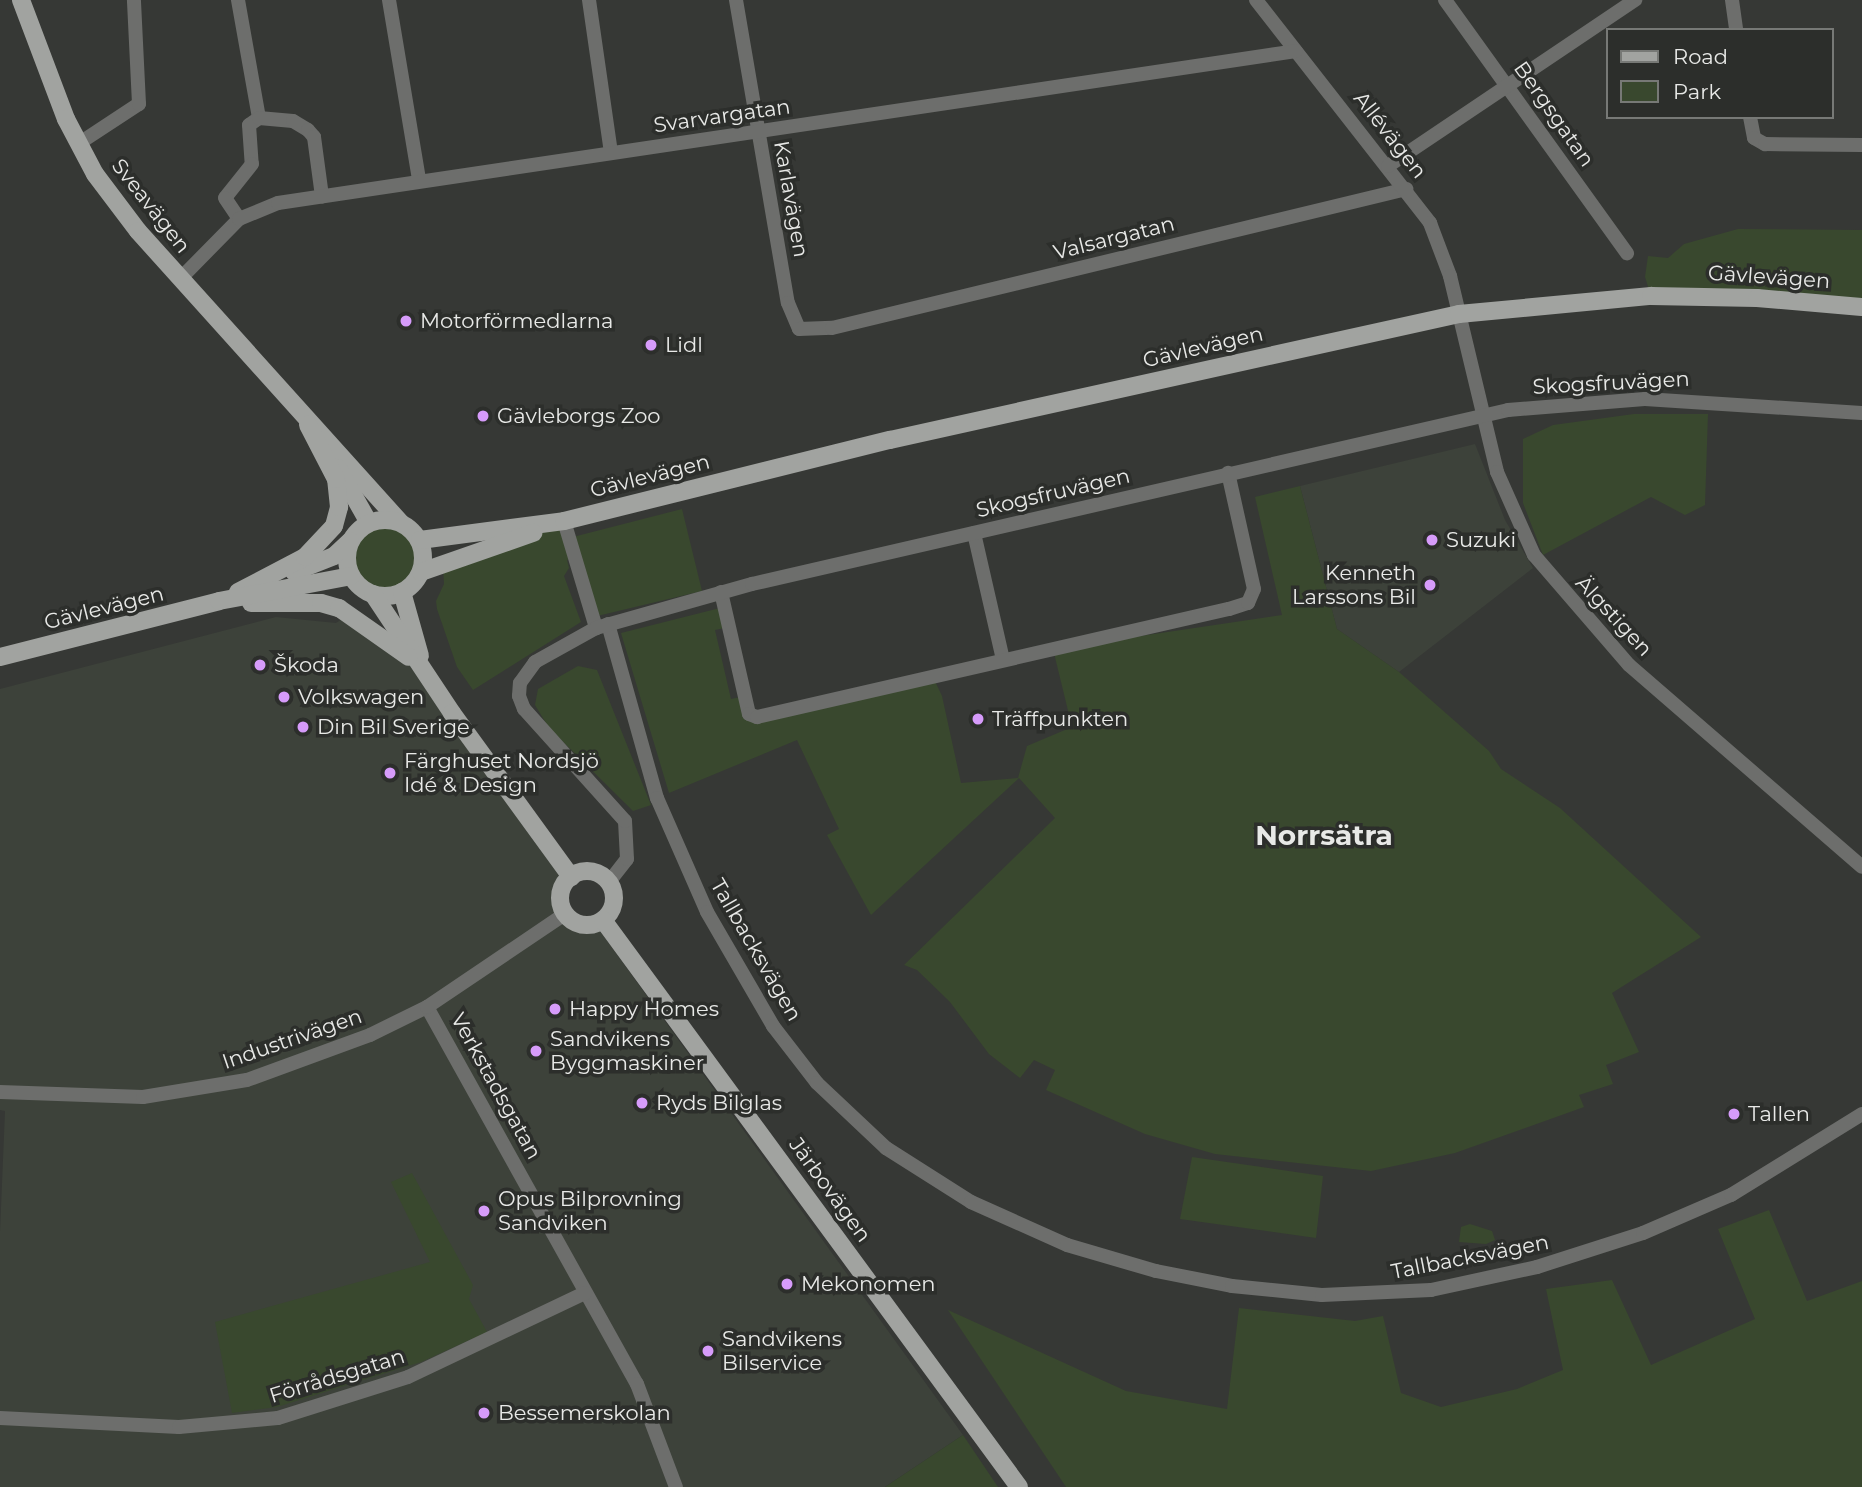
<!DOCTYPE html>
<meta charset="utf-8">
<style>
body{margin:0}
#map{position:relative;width:1862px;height:1487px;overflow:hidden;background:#363835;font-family:Montserrat,sans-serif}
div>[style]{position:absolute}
.built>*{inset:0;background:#3d423a}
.green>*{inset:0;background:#39482e}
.round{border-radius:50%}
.minor>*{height:14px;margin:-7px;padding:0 7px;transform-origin:7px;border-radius:7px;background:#6d6e6c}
.major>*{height:18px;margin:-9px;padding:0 9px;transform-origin:9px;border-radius:9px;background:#a1a3a0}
.major>.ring{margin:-9px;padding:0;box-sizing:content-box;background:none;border:18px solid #a1a3a0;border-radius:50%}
.dots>*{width:19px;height:19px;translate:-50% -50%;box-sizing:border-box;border:4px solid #2c2e2b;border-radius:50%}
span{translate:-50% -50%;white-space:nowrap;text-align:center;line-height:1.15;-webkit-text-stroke:7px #2c2e2b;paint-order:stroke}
.street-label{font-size:21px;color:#e8e9e7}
.poi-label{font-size:21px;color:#e8e9e7}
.left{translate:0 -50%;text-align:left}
.right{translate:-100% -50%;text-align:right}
.district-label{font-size:28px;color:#e8e9e7;font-weight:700}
.legend{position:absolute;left:1606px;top:28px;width:228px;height:91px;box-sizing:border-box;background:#2c2e2b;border:2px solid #777976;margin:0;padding:9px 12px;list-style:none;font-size:21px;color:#e8e9e7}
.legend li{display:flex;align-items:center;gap:14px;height:35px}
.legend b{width:35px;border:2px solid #777976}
</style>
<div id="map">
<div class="built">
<div style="clip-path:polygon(1475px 444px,1505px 520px,1533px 568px,1399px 672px,1337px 629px,1300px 486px)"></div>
<div style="clip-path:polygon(276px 617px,336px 623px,342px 619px,424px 669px,565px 882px,562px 908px,574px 921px,595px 924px,963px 1435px,885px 1487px,0 1487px,0 1232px,5px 1111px,0 1110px,0 689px)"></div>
</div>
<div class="green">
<div style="clip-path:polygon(1738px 229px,1862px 230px,1862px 307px,1651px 296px,1645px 277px,1648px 256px,1668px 258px,1684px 244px)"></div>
<div style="clip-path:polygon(1634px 414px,1708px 414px,1705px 505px,1685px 515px,1651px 497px,1543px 555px,1523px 503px,1523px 439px,1553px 425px)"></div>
<div style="clip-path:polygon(1300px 486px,1337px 629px,1399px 672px,1489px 751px,1501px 769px,1560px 808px,1701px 937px,1612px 993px,1639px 1052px,1606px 1065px,1613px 1084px,1579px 1095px,1584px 1107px,1455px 1153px,1371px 1171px,1215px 1154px,1145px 1134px,1046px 1090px,1055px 1070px,1034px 1060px,1020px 1078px,989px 1054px,950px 1002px,917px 970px,904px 965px,1055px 818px,1019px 778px,871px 915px,827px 835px,839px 829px,797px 740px,669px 793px,621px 633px,724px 607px,729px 627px,715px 630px,731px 699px,745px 696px,749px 714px,933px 677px,942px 696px,961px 783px,1018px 778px,1027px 746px,1072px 727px,1053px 649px,1282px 615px,1255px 497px)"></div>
<div style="clip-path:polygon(682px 509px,702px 591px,593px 617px,574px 558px,567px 560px,569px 568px,564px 576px,581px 622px,473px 690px,457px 667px,437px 609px,436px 601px,444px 584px,443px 568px,564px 521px,569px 538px)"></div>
<div class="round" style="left:347px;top:520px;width:76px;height:76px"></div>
<div style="clip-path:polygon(578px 666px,597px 670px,651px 805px,633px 811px,549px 728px,535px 705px,538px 689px)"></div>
<div style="clip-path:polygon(1192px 1157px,1323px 1176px,1316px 1238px,1180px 1219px)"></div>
<div style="clip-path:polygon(412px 1173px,473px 1285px,469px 1299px,487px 1332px,421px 1362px,277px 1407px,232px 1413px,215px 1322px,430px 1262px,391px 1182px)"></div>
<div style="clip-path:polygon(1769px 1210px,1807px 1301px,1862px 1281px,1862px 1487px,1066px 1487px,948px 1310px,1126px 1391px,1227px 1409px,1239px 1308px,1355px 1321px,1383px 1316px,1401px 1393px,1441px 1407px,1517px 1389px,1563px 1370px,1546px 1289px,1612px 1280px,1651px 1365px,1755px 1319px,1718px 1229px)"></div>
<div style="clip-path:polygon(1470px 1224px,1492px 1231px,1495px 1240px,1486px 1244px,1459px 1242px,1461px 1227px)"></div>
<div style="clip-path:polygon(963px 1435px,998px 1487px,885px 1487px)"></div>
</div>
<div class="minor">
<div style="left:238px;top:0;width:120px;rotate:79.9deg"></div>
<div style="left:259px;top:118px;width:12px;rotate:145deg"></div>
<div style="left:249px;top:125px;width:39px;rotate:86deg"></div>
<div style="left:252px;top:164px;width:43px;rotate:128.5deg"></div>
<div style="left:225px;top:198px;width:25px;rotate:56deg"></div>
<div style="left:389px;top:0;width:182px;rotate:80.5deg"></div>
<div style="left:589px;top:0;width:154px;rotate:81.8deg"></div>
<div style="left:736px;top:0;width:307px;rotate:80.3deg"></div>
<div style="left:788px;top:303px;width:28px;rotate:67deg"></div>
<div style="left:799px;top:329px;width:33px;rotate:-2deg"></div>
<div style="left:832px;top:328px;width:591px;rotate:-13.61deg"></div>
<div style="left:1256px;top:0;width:283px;rotate:52deg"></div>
<div style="left:1430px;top:223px;width:57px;rotate:69.3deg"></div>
<div style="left:1450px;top:276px;width:202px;rotate:76.5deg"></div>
<div style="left:1497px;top:472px;width:91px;rotate:66deg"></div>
<div style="left:1534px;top:555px;width:145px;rotate:49.2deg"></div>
<div style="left:1629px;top:665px;width:308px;rotate:40.9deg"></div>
<div style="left:1445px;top:0;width:312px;rotate:54.3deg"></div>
<div style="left:1732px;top:0;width:30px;rotate:82deg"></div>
<div style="left:1750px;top:117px;width:21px;rotate:79deg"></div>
<div style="left:1754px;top:138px;width:13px;rotate:29deg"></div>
<div style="left:1765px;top:144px;width:97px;rotate:0.6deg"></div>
<div style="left:259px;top:118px;width:34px;rotate:5deg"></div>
<div style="left:293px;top:121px;width:17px;rotate:31deg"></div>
<div style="left:308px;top:130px;width:9px;rotate:49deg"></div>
<div style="left:314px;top:137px;width:60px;rotate:82.3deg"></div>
<div style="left:78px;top:144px;width:73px;rotate:-33.3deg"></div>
<div style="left:139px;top:104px;width:104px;rotate:-92.8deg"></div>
<div style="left:1388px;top:166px;width:298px;rotate:-33.9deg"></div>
<div style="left:180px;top:279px;width:84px;rotate:-45.5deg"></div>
<div style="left:239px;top:219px;width:42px;rotate:-22.3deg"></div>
<div style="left:278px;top:203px;width:1029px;rotate:-8.49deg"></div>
<div style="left:564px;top:521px;width:112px;rotate:73.3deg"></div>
<div style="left:974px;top:533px;width:130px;rotate:77.1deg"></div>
<div style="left:721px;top:592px;width:125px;rotate:77.1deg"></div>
<div style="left:749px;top:714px;width:9px;rotate:21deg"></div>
<div style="left:757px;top:717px;width:484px;rotate:-12.9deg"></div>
<div style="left:1229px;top:609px;width:20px;rotate:-18deg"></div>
<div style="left:1248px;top:603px;width:15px;rotate:-67deg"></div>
<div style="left:1254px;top:589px;width:119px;rotate:-102.6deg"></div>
<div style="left:608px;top:624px;width:181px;rotate:74.3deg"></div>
<div style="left:657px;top:798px;width:124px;rotate:66.3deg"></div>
<div style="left:707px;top:912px;width:132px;rotate:59.9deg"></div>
<div style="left:773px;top:1026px;width:72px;rotate:52.3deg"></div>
<div style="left:817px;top:1083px;width:95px;rotate:43.3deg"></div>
<div style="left:886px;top:1148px;width:101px;rotate:32.4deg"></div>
<div style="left:971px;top:1202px;width:105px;rotate:24.1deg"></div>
<div style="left:1067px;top:1245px;width:93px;rotate:16.3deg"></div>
<div style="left:1156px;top:1271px;width:77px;rotate:11.2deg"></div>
<div style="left:1232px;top:1286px;width:90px;rotate:5.7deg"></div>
<div style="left:1322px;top:1295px;width:109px;rotate:-2.6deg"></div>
<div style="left:1431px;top:1290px;width:108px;rotate:-12.2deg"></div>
<div style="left:1537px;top:1267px;width:111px;rotate:-17.8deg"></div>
<div style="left:1643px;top:1233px;width:96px;rotate:-23.4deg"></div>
<div style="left:1731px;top:1195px;width:154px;rotate:-31.7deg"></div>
<div style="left:609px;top:882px;width:29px;rotate:-52deg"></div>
<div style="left:627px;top:859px;width:38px;rotate:-93deg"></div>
<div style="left:625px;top:821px;width:151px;rotate:-132deg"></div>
<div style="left:524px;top:709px;width:14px;rotate:-111deg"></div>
<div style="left:519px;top:696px;width:13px;rotate:-86deg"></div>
<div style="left:520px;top:683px;width:26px;rotate:-54deg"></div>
<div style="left:535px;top:662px;width:70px;rotate:-29.1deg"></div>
<div style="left:596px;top:628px;width:162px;rotate:-15.8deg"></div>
<div style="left:752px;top:584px;width:776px;rotate:-12.96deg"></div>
<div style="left:1508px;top:410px;width:137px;rotate:-4.6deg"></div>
<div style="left:1645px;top:399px;width:217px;rotate:3.7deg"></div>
<div style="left:427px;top:1007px;width:432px;rotate:60.9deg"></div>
<div style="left:637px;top:1384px;width:110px;rotate:69.3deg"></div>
<div style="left:0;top:1092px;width:143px;rotate:2deg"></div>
<div style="left:143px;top:1097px;width:105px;rotate:-9.3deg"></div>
<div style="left:247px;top:1080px;width:131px;rotate:-20.1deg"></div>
<div style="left:370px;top:1035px;width:64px;rotate:-26.2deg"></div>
<div style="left:427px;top:1007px;width:166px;rotate:-34deg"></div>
<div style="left:0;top:1418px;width:179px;rotate:2.9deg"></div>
<div style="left:179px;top:1427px;width:99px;rotate:-5.2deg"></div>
<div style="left:278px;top:1418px;width:136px;rotate:-17.5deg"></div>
<div style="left:408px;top:1377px;width:196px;rotate:-25.4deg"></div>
</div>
<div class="major">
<div style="left:21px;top:0;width:127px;rotate:69.3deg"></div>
<div style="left:66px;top:119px;width:62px;rotate:62.2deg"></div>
<div style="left:95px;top:174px;width:71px;rotate:53deg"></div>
<div style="left:138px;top:231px;width:392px;rotate:48deg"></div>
<div style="left:338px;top:468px;width:63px;rotate:60.6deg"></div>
<div class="ring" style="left:347px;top:520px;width:58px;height:58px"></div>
<div style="left:420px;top:540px;width:145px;rotate:-7.5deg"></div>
<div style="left:564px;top:521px;width:336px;rotate:-14deg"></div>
<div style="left:890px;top:440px;width:583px;rotate:-12.49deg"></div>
<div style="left:1459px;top:314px;width:193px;rotate:-5.4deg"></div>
<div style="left:1651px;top:296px;width:106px;rotate:1.1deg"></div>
<div style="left:1757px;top:298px;width:105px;rotate:4.9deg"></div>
<div style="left:294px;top:572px;width:43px;rotate:-21.8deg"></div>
<div style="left:334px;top:556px;width:22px;rotate:-43deg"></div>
<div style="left:421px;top:572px;width:119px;rotate:-19.2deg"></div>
<div style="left:238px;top:592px;width:76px;rotate:-27.6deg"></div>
<div style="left:305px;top:557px;width:42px;rotate:-46.9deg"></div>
<div style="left:334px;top:526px;width:20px;rotate:-75deg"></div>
<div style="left:339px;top:507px;width:28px;rotate:-96deg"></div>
<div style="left:336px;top:479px;width:61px;rotate:-117.4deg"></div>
<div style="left:402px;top:592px;width:66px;rotate:74.3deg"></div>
<div style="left:373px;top:594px;width:143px;rotate:56.4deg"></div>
<div style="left:452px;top:713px;width:203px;rotate:54deg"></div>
<div style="left:251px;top:603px;width:70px"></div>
<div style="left:321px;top:603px;width:19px;rotate:16deg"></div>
<div style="left:339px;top:608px;width:85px;rotate:35deg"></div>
<div style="left:0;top:657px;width:226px;rotate:-14.3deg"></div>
<div style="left:219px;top:601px;width:134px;rotate:-10.7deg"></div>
<div class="ring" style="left:560px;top:871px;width:36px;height:36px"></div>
<div style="left:603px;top:920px;width:703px;rotate:53.73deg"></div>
</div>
<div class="dots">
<div style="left:406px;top:321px;background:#d69bfa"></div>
<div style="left:651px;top:345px;background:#d69bfa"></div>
<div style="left:483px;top:416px;background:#d69bfa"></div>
<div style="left:1432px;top:540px;background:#d69bfa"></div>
<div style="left:1430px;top:585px;background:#d69bfa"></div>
<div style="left:260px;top:665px;background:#d69bfa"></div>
<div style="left:284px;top:697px;background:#d69bfa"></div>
<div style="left:978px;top:719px;background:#d69bfa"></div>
<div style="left:303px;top:727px;background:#d69bfa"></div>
<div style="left:390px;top:773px;background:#d69bfa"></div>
<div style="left:555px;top:1009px;background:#d69bfa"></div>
<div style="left:536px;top:1051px;background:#d69bfa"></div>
<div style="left:642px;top:1103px;background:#d69bfa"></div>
<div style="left:1734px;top:1114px;background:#d69bfa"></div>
<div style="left:484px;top:1211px;background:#d69bfa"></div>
<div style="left:787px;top:1284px;background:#d69bfa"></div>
<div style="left:708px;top:1351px;background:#d69bfa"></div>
<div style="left:484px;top:1413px;background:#d69bfa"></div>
</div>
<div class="street-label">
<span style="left:1554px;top:114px;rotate:55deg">Bergsgatan</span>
<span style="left:722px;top:116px;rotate:-8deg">Svarvargatan</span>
<span style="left:1390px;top:135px;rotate:52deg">Allévägen</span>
<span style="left:791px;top:199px;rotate:80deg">Karlavägen</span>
<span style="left:151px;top:206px;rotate:52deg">Sveavägen</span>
<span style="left:1114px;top:238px;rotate:-14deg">Valsargatan</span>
<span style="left:1769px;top:277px;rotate:4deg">Gävlevägen</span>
<span style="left:1203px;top:347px;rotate:-13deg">Gävlevägen</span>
<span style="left:1611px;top:383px;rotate:-3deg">Skogsfruvägen</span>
<span style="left:650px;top:476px;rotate:-14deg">Gävlevägen</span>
<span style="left:1053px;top:493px;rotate:-13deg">Skogsfruvägen</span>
<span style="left:104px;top:608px;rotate:-14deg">Gävlevägen</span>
<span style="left:1614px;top:616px;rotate:47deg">Älgstigen</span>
<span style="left:756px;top:950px;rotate:60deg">Tallbacksvägen</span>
<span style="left:292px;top:1039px;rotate:-19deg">Industrivägen</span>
<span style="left:496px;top:1086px;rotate:61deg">Verkstadsgatan</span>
<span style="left:830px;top:1190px;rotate:54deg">Järbovägen</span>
<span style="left:1470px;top:1257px;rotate:-11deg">Tallbacksvägen</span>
<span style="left:337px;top:1376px;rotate:-17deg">Förrådsgatan</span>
</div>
<div class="poi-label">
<span class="left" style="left:420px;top:321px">Motorförmedlarna</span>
<span class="left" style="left:665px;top:345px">Lidl</span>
<span class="left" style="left:497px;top:416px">Gävleborgs Zoo</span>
<span class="left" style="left:1446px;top:540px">Suzuki</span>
<span class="right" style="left:1416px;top:585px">Kenneth<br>Larssons Bil</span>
<span class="left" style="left:274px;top:665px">Škoda</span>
<span class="left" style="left:298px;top:697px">Volkswagen</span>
<span class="left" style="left:992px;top:719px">Träffpunkten</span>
<span class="left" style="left:317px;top:727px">Din Bil Sverige</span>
<span class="left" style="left:404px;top:773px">Färghuset Nordsjö<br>Idé &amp; Design</span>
<span class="left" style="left:569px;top:1009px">Happy Homes</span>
<span class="left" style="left:550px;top:1051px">Sandvikens<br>Byggmaskiner</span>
<span class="left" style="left:656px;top:1103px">Ryds Bilglas</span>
<span class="left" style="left:1748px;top:1114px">Tallen</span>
<span class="left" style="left:498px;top:1211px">Opus Bilprovning<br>Sandviken</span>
<span class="left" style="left:801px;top:1284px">Mekonomen</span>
<span class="left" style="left:722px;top:1351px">Sandvikens<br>Bilservice</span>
<span class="left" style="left:498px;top:1413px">Bessemerskolan</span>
</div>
<div class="district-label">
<span style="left:1324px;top:835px">Norrsätra</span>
</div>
<ul class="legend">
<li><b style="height:9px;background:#a1a3a0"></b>Road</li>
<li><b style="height:19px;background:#39482e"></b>Park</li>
</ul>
</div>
